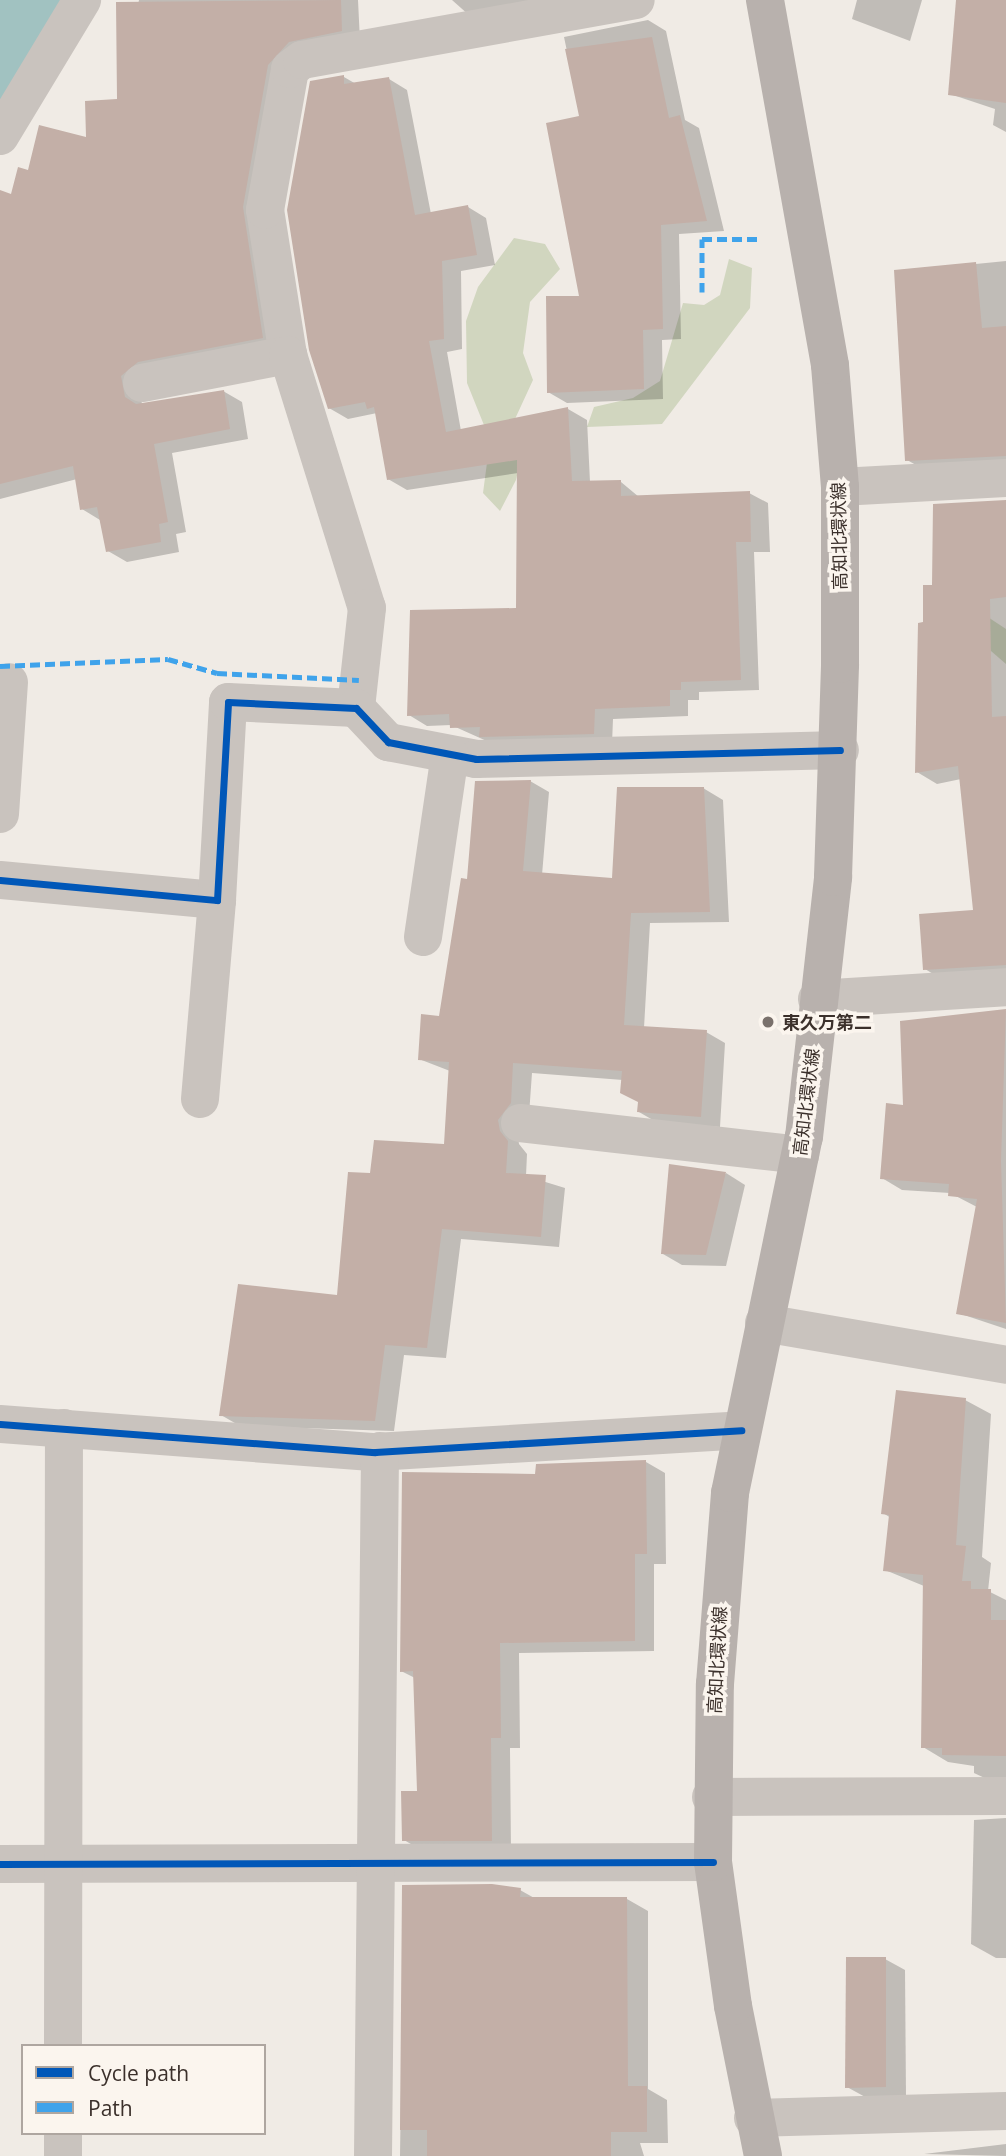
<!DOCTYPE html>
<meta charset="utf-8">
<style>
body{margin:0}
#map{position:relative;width:1006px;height:2156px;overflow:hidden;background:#f0ebe5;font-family:"Open Sans","Noto Sans JP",sans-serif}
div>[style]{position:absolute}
.green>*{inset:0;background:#d1d6bf}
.shadow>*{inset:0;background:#0003}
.river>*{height:94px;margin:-47px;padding:0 47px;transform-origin:47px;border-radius:47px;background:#a1c2c1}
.building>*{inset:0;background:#c3afa7}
.street>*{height:38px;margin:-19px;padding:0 19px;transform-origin:19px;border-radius:19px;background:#c9c3be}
.primary>*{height:38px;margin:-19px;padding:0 19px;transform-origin:19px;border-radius:19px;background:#b8b1ad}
.quiet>*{height:5px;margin-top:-2.5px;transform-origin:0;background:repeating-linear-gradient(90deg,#3fa3eb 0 10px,transparent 0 15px)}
.cycleway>*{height:7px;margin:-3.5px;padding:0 3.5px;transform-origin:3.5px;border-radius:3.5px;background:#0057b8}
.dots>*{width:19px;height:19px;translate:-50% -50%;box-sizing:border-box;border:4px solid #fbf5ee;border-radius:50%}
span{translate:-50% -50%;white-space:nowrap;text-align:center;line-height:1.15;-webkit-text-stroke:7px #fbf5ee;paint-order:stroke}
.street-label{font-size:18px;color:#3b302b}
.poi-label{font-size:18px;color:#3b302b;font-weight:700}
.left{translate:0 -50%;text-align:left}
.legend{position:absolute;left:21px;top:2044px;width:245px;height:91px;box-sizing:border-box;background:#fbf5ee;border:2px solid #aea6a0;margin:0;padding:9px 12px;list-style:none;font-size:21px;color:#3b302b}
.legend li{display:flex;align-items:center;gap:14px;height:35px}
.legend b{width:35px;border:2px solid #aea6a0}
</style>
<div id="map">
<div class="green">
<div style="clip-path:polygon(514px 238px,545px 244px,560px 269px,530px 302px,523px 353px,533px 380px,515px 419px,522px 453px,516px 480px,500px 511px,483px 493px,490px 440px,467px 383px,466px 321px,478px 287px)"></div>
<div style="clip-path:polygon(729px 259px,752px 268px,750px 308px,662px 424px,587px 427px,594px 407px,633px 398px,660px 381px,683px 303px,704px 305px,720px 295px)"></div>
<div style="clip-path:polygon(971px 606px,1006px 629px,1006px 664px,968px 631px)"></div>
</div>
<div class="shadow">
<div style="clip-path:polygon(139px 0,358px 0,360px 41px,287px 76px,281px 347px,139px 387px,142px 404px,223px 391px,242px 402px,248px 439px,172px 453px,186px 532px,176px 534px,179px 552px,127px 562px,108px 551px,100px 520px,82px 509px,77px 479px,0 499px,0 200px,13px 196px,29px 172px,88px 139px,119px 101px)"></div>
<div style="clip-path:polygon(452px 0,582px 0,470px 16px)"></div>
<div style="clip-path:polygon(857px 0,922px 0,910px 41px,852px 19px)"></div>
<div style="clip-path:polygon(958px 0,1006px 0,1006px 132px,993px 125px,995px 109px,950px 94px)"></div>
<div style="clip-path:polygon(648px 20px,666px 31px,685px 120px,699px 128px,724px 231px,679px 234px,681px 339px,662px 340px,663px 399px,567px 403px,548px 392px,582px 298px,581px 118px,564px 37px)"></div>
<div style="clip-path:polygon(344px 77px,356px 84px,389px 79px,407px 90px,431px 214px,468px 207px,486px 218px,495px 265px,461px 271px,462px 349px,447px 352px,461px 431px,568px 409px,587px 420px,590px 482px,621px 482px,639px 497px,749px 493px,768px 503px,770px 552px,754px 552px,759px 690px,699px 692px,699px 700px,688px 700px,688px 716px,613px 719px,612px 744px,500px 747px,451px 725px,427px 726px,409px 715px,518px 609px,518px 473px,407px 490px,388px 479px,377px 413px,348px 419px,329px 408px)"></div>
<div style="clip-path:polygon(1006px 261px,1006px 468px,927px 471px,907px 460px,895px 272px)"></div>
<div style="clip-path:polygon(1006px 502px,1006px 977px,945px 981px,925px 969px,975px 912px,961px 779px,937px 784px,917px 772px,925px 624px,933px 586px)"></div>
<div style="clip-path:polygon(530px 781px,549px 792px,542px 875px,613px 879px,703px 788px,723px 800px,729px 922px,650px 923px,644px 1028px,706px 1032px,725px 1043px,720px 1127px,658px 1123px,639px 1112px,640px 1102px,623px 1080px,532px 1073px,529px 1115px,517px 1131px,519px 1144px,527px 1154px,526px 1176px,565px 1188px,559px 1247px,461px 1239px,446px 1358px,404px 1355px,394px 1431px,240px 1426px,221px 1415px,339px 1297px,372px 1175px,445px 1145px,450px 1071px,419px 1059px,441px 1017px,468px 881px)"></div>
<div style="clip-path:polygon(1006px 1011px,1006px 1329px,958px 1313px,977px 1207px,950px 1193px,902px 1190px,882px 1178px,904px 1107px,902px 1023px)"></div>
<div style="clip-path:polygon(726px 1173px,745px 1185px,726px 1266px,682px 1265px,663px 1254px)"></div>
<div style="clip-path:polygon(965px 1400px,991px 1414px,982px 1557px,991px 1563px,988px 1591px,1006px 1600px,1006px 1788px,974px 1773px,974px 1766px,948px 1762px,923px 1747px,924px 1586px,885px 1570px,891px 1518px,883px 1513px)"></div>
<div style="clip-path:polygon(646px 1462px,665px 1473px,666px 1564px,654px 1564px,654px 1651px,519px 1653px,520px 1748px,510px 1748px,511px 1851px,423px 1851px,404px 1840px,419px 1793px,415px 1678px,401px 1671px,537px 1476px)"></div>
<div style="clip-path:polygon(1006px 1818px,1006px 1958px,996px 1958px,971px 1944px,974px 1820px)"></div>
<div style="clip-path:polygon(404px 1886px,520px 1890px,536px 1899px,627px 1899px,648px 1911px,648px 2089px,667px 2100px,668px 2143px,640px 2143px,644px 2156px,400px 2156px)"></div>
<div style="clip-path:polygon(885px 1959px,905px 1970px,906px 2098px,867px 2098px,847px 2087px)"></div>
<div style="clip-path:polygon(1006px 2144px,1006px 2156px,924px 2154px)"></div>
</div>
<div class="river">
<div style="left:0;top:69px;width:79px;rotate:-61.2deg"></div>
</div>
<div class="building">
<div style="clip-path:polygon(341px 0,342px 31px,289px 42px,268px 65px,243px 207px,263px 338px,138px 362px,121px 376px,125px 397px,136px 404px,224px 390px,230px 429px,154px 444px,168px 522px,159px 524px,161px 542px,106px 552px,97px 507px,80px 510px,73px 466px,0 484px,0 190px,11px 194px,18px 167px,28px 170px,39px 125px,86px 137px,85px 101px,117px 99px,116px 2px)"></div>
<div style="clip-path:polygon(956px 0,1006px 0,1006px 103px,948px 95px)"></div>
<div style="clip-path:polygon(652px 37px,669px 118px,680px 115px,707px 221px,661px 225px,663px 329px,643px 330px,644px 389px,547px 393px,546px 296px,579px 296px,546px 123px,579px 116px,565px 49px)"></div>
<div style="clip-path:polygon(344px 75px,344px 84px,389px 77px,415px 215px,468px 205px,477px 255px,442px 261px,444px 339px,429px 341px,446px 432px,568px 407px,572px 481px,621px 480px,621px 496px,750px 491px,751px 542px,736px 542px,741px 680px,681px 682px,681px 690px,670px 690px,670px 706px,595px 709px,594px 734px,479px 737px,480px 727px,450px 728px,449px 714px,407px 716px,410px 610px,516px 608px,517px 460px,387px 480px,374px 407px,367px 409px,365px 402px,328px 409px,309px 350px,287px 210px,310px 81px)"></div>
<div style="clip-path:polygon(976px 262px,982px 328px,1006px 326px,1006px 456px,905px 461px,894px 270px)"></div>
<div style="clip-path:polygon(1006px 500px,1006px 597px,990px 599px,992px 717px,1006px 716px,1006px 965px,923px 970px,919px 914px,973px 910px,958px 766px,915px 773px,918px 623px,923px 622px,923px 585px,932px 585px,933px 504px)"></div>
<div style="clip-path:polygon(531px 780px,523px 871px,612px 878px,617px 787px,704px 787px,710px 912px,631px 913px,624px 1025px,707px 1030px,701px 1117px,637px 1112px,638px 1102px,620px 1093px,622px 1071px,513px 1063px,511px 1103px,498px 1120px,500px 1131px,508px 1141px,506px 1173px,546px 1175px,541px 1237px,442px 1229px,427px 1348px,385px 1345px,375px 1421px,219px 1416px,238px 1284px,337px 1295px,348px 1172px,370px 1173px,374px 1140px,444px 1144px,449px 1062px,418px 1060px,421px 1014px,439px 1016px,461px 878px,467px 879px,475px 781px)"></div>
<div style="clip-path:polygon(1006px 1009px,1001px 1161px,1006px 1323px,956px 1314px,977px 1199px,948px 1196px,949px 1184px,880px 1179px,886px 1103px,903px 1105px,900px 1021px)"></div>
<div style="clip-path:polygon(669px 1164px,726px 1172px,706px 1255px,661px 1254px)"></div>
<div style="clip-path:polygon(896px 1390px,966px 1398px,956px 1545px,966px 1546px,962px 1581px,971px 1581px,971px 1589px,991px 1589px,991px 1620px,1006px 1620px,1006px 1756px,942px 1755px,942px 1748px,921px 1748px,923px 1575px,883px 1571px,889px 1515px,881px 1514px)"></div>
<div style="clip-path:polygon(646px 1460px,647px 1554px,635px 1554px,635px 1641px,500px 1643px,501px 1738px,491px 1738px,492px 1841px,402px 1841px,401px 1791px,417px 1791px,413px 1671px,400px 1672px,402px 1472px,535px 1474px,536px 1464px)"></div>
<div style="clip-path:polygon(492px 1884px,521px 1888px,520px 1897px,627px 1897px,628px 2086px,647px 2086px,647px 2132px,611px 2132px,611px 2156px,427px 2156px,427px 2130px,400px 2130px,402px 1885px)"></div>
<div style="clip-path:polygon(846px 1957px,886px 1957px,886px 2087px,845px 2088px)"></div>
</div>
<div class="street">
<div style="left:0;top:136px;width:159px;rotate:-58.9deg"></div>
<div style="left:288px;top:355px;width:147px;rotate:-99deg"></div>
<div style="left:265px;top:210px;width:143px;rotate:-79.9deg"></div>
<div style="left:290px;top:69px;width:15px;rotate:-37deg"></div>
<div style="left:302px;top:60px;width:339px;rotate:-10.2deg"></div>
<div style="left:142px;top:383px;width:149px;rotate:-10.9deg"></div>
<div style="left:288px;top:355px;width:265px;rotate:72.7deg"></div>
<div style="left:367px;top:608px;width:101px;rotate:96.3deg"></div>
<div style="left:840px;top:487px;width:166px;rotate:-3.1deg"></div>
<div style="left:0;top:814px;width:132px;rotate:-86.1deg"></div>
<div style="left:0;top:880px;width:218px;rotate:5.3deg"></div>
<div style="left:217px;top:900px;width:198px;rotate:-86.8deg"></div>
<div style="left:228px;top:702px;width:128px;rotate:2.7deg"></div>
<div style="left:356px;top:708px;width:47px;rotate:46.7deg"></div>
<div style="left:388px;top:742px;width:90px;rotate:10.9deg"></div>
<div style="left:476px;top:759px;width:364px;rotate:-1.4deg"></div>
<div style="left:423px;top:937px;width:184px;rotate:-81.6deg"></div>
<div style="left:817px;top:999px;width:189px;rotate:-3.6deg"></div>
<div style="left:200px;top:1099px;width:200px;rotate:-85.1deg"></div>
<div style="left:520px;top:1123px;width:282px;rotate:6.5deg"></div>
<div style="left:764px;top:1323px;width:246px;rotate:9.8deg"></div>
<div style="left:0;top:1424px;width:376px;rotate:4.3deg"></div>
<div style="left:375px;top:1452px;width:367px;rotate:-3.4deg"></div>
<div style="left:711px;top:1797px;width:295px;rotate:-0.2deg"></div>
<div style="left:0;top:1864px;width:713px;rotate:-0.16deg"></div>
<div style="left:63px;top:2046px;width:618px;rotate:-89.91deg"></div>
<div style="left:753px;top:2118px;width:253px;rotate:-1.6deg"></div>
<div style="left:63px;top:2133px;width:23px;rotate:90deg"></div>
<div style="left:373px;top:2156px;width:705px;rotate:-89.43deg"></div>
</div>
<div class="primary">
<div style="left:763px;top:2156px;width:153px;rotate:-101.3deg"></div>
<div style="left:733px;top:2006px;width:145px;rotate:-97.9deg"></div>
<div style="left:713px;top:1862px;width:178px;rotate:-89.4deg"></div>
<div style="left:715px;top:1684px;width:192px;rotate:-85.5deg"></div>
<div style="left:730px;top:1493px;width:364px;rotate:-78.3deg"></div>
<div style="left:804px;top:1137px;width:262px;rotate:-83.6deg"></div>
<div style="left:833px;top:877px;width:213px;rotate:-88.1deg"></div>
<div style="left:840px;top:664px;width:177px;rotate:-90deg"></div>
<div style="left:840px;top:487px;width:122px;rotate:-94.7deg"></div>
<div style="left:830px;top:365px;width:371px;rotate:-100.1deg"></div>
</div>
<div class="quiet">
<div style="left:702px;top:292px;width:53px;rotate:-90deg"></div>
<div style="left:702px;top:239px;width:55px"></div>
<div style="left:0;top:666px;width:168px;rotate:-2.4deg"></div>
<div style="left:168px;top:659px;width:51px;rotate:15.9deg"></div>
<div style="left:217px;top:673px;width:142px;rotate:2.8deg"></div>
</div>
<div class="cycleway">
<div style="left:0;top:880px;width:218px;rotate:5.3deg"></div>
<div style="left:217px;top:900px;width:198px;rotate:-86.8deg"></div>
<div style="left:228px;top:702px;width:128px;rotate:2.7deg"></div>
<div style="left:356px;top:708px;width:47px;rotate:46.7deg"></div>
<div style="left:388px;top:742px;width:90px;rotate:10.9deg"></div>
<div style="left:476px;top:759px;width:364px;rotate:-1.4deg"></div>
<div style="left:0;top:1424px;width:376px;rotate:4.3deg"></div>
<div style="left:375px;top:1452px;width:367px;rotate:-3.4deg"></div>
<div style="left:0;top:1864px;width:713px;rotate:-0.16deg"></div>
</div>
<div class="dots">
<div style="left:768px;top:1022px;background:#7a716c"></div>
</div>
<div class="street-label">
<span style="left:839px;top:536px;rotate:-91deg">高知北環状線</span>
<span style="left:806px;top:1102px;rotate:-83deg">高知北環状線</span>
<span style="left:717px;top:1660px;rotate:-87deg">高知北環状線</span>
</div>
<div class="poi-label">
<span class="left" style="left:782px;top:1022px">東久万第二</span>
</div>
<ul class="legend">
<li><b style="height:9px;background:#0057b8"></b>Cycle path</li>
<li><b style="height:9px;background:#3fa3eb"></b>Path</li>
</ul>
</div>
